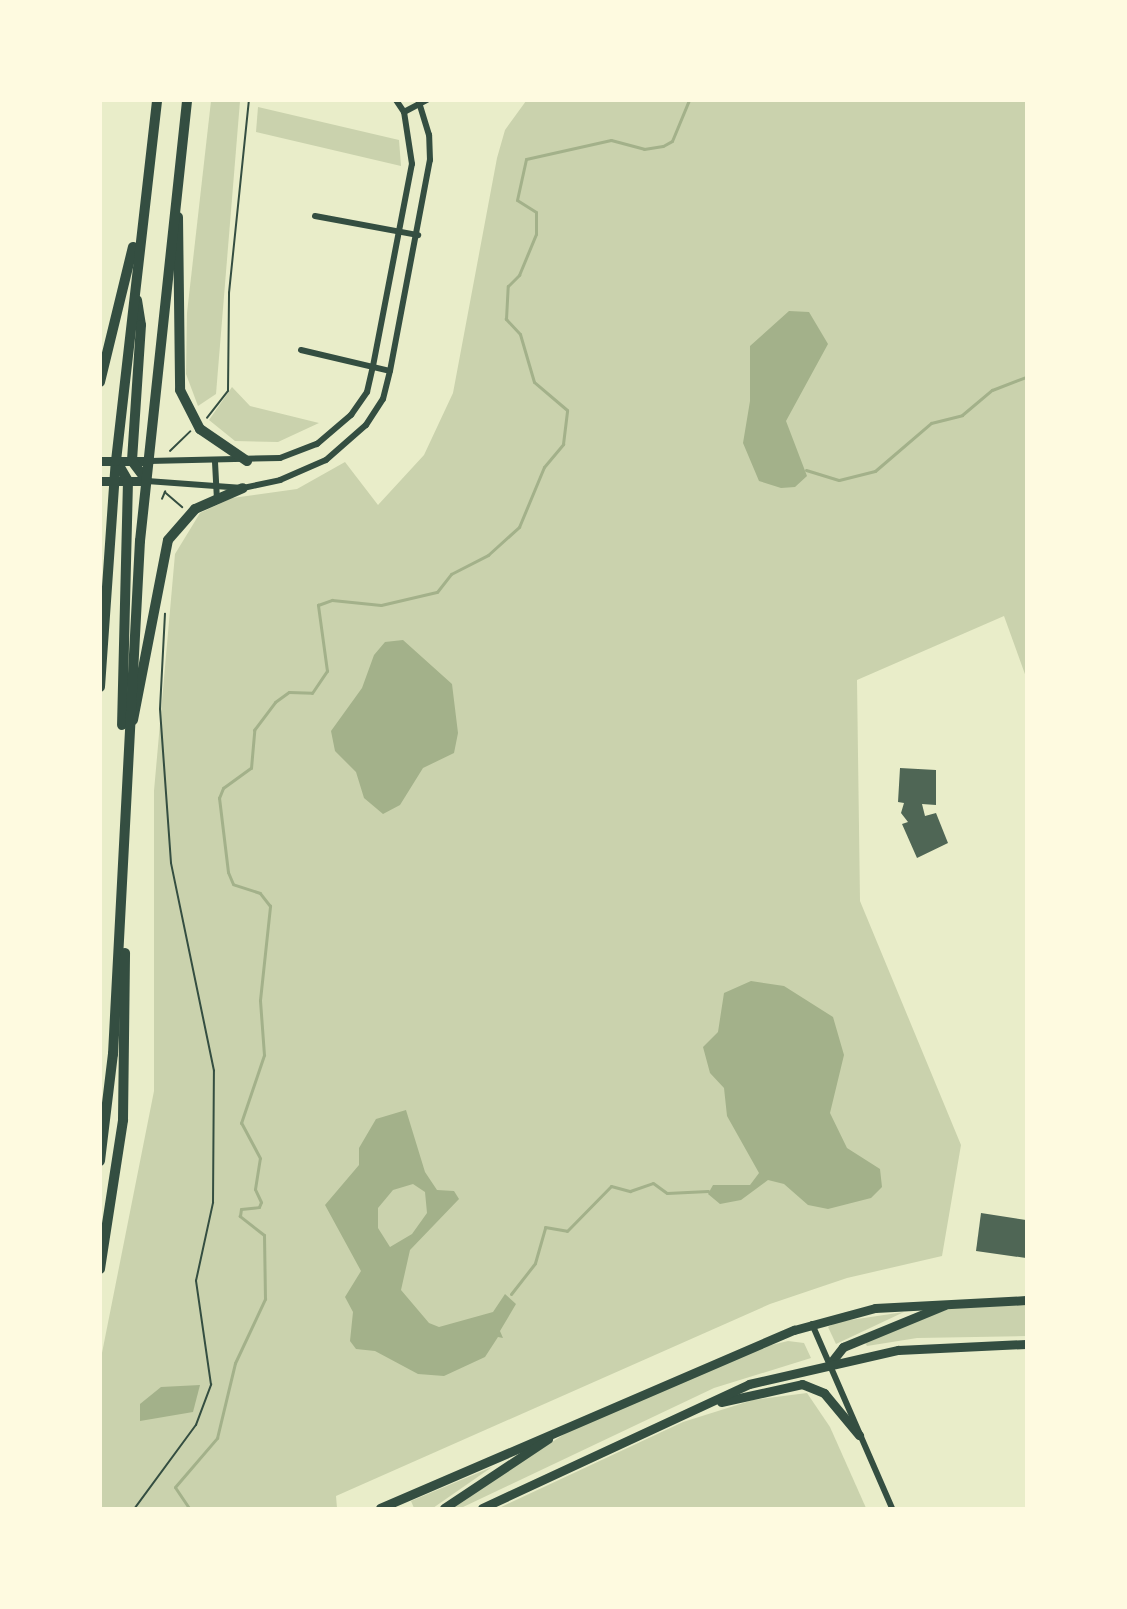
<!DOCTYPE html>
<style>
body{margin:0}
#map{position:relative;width:1127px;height:1609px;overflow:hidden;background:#e9edc9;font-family:"Work Sans",sans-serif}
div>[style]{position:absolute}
.green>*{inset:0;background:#cad2ad}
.water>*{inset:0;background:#a3b18a}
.stream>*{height:3px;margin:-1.5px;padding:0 1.5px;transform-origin:1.5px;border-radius:1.5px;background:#a3b18a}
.building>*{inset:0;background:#4f6655}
.path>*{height:1.5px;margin:-0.75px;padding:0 0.75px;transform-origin:0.75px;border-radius:0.75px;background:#344e41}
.minor>*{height:6px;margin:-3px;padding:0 3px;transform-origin:3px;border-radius:3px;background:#344e41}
.secondary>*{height:9px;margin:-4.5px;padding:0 4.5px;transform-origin:4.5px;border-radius:4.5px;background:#344e41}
.primary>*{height:10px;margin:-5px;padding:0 5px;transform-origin:5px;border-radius:5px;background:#344e41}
span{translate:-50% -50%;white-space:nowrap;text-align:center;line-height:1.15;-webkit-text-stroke:4.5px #fefae0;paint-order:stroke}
.frame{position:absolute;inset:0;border:102px solid #fefae0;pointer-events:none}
</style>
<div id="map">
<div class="green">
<div style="clip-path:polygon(211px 101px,240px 101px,216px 394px,198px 406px,186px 374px,187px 313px)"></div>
<div style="clip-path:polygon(526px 101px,1026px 101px,1026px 677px,1004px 616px,857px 680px,860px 901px,961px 1145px,942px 1256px,847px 1278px,770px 1304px,336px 1496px,337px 1508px,101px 1508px,100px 1363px,154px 1091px,154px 791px,175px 554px,200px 513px,232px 498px,297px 489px,345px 462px,378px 505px,424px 455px,453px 393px,497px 158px,505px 130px)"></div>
<div style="clip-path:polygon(258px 107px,399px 140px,401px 166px,256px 132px)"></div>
<div style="clip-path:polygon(232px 387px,250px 406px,319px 423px,278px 442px,235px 441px,209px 420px)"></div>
<div style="clip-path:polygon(1026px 1304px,1026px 1336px,917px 1338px,867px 1346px,864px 1341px,956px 1306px)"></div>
<div style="clip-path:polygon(904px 1312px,836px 1344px,828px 1327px,837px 1322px)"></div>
<div style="clip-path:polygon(788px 1341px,804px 1343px,811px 1358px,714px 1388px,461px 1508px,451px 1508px,572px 1429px,750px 1350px)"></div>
<div style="clip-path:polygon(807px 1393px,830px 1427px,866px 1508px,499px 1508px,683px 1422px,753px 1400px)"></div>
<div style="clip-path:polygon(492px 1467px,433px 1508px,414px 1508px,411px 1501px)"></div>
</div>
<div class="water">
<div style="clip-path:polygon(789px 311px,809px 312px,828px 344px,786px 421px,807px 476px,795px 487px,781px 488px,759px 481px,743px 443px,750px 401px,750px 346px)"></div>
<div style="clip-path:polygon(403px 640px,452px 684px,458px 733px,454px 753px,423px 768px,400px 805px,383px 814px,364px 798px,356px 772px,335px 751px,331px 731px,362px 688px,374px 655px,385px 642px)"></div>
<div style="clip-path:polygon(751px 981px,784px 986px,833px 1017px,844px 1055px,830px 1113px,847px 1148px,880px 1169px,882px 1187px,871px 1198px,828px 1209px,808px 1205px,784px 1184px,768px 1180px,741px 1200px,720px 1204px,708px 1194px,713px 1185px,750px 1185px,759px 1173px,727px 1116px,724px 1088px,710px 1073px,703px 1047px,718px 1032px,724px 993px)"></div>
<div style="clip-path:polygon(evenodd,406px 1110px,425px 1172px,437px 1190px,454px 1191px,459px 1199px,410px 1250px,401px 1290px,429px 1323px,439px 1327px,493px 1312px,505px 1294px,516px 1304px,500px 1331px,503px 1338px,498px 1337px,485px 1357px,444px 1376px,418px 1374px,375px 1351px,356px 1349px,350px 1341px,353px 1312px,345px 1297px,361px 1271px,325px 1205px,359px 1165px,359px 1148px,376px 1119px,406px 1110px,413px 1184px,425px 1192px,427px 1213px,412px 1234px,390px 1247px,378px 1228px,378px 1208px,393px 1190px,413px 1184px)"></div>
<div style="clip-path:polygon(200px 1385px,193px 1412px,140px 1421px,140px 1404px,161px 1387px)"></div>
</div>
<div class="stream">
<div style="left:806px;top:470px;width:34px;rotate:17deg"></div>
<div style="left:839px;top:480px;width:37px;rotate:-14deg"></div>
<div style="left:875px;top:471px;width:74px;rotate:-40.6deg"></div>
<div style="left:931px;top:423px;width:32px;rotate:-14deg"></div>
<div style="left:962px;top:415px;width:39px;rotate:-40deg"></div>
<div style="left:992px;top:390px;width:36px;rotate:-21deg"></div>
<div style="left:511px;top:1294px;width:39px;rotate:-52deg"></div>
<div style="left:535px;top:1263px;width:37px;rotate:-74deg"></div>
<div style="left:545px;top:1227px;width:22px;rotate:10deg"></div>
<div style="left:567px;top:1231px;width:63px;rotate:-45.6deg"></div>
<div style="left:611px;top:1186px;width:20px;rotate:15deg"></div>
<div style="left:630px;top:1191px;width:24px;rotate:-19deg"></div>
<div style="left:653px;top:1183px;width:17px;rotate:36deg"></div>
<div style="left:667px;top:1193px;width:41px;rotate:-2.8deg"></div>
<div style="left:189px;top:1508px;width:25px;rotate:-124deg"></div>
<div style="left:175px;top:1487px;width:65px;rotate:-49.4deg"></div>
<div style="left:217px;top:1438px;width:77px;rotate:-76.5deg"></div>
<div style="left:235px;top:1363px;width:71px;rotate:-64.9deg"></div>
<div style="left:265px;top:1299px;width:64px;rotate:-90.9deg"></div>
<div style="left:264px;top:1235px;width:31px;rotate:-142deg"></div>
<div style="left:240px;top:1216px;width:7px;rotate:-82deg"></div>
<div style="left:241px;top:1209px;width:18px;rotate:-6deg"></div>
<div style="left:259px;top:1207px;width:5px;rotate:-68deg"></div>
<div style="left:261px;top:1202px;width:14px;rotate:-115deg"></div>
<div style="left:255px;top:1189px;width:31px;rotate:-81deg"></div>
<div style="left:260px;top:1158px;width:40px;rotate:-118deg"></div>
<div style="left:241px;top:1123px;width:72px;rotate:-71.3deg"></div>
<div style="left:264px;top:1055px;width:55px;rotate:-94.2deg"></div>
<div style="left:260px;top:1000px;width:95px;rotate:-83.9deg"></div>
<div style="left:270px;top:906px;width:16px;rotate:-128deg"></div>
<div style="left:260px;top:893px;width:28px;rotate:-162deg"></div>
<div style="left:233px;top:884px;width:13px;rotate:-113deg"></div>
<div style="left:228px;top:872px;width:75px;rotate:-96.9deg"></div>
<div style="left:219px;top:798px;width:11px;rotate:-68deg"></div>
<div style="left:223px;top:788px;width:34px;rotate:-36deg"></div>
<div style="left:251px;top:768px;width:38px;rotate:-85deg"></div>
<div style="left:254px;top:730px;width:35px;rotate:-53deg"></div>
<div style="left:275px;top:702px;width:17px;rotate:-36deg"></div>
<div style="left:289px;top:692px;width:23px;rotate:2deg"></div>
<div style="left:312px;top:693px;width:27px;rotate:-56deg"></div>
<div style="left:327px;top:671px;width:67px;rotate:-97.8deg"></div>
<div style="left:318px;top:605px;width:15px;rotate:-20deg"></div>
<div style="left:332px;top:600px;width:49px;rotate:5.8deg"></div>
<div style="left:381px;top:605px;width:57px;rotate:-13.1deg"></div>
<div style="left:437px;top:592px;width:23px;rotate:-52deg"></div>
<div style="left:451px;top:574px;width:42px;rotate:-27.2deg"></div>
<div style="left:488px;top:555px;width:42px;rotate:-42.1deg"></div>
<div style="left:519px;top:527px;width:65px;rotate:-67.4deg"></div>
<div style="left:544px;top:467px;width:30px;rotate:-50deg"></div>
<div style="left:563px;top:444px;width:34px;rotate:-83deg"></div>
<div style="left:567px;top:410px;width:43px;rotate:-139.7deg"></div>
<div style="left:534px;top:382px;width:50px;rotate:-106.3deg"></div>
<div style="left:520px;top:334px;width:21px;rotate:-133deg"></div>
<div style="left:506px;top:319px;width:33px;rotate:-87deg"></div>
<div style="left:508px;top:286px;width:16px;rotate:-45deg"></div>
<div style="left:519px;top:275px;width:44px;rotate:-67.5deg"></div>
<div style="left:536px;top:234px;width:22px;rotate:-90deg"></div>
<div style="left:536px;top:212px;width:22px;rotate:-148deg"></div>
<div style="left:517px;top:200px;width:42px;rotate:-77.6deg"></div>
<div style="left:526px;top:159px;width:87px;rotate:-12.6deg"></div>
<div style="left:611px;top:140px;width:34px;rotate:15deg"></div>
<div style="left:644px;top:149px;width:19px;rotate:-9deg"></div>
<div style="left:663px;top:146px;width:10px;rotate:-29deg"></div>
<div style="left:672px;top:141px;width:44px;rotate:-67.5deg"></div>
</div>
<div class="building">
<div style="clip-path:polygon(900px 768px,936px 770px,936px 805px,922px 804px,925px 816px,936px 813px,948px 843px,917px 858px,902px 824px,908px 822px,901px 813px,904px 803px,898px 802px)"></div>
<div style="clip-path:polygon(981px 1213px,1026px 1220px,1026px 1258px,976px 1251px)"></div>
</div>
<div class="path">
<div style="left:207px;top:418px;width:34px;rotate:-52deg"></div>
<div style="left:228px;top:391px;width:98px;rotate:-89.4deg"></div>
<div style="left:229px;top:293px;width:194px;rotate:-84.1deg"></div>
<div style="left:170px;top:451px;width:28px;rotate:-44deg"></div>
<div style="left:162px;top:499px;width:8px;rotate:-67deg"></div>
<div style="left:165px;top:492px;width:23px;rotate:41deg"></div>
<div style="left:135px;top:1508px;width:103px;rotate:-53.7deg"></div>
<div style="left:196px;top:1425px;width:43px;rotate:-69.4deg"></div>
<div style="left:211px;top:1385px;width:105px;rotate:-98.2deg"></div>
<div style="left:196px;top:1281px;width:80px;rotate:-77.7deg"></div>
<div style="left:213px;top:1203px;width:132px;rotate:-89.6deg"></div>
<div style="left:214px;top:1071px;width:212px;rotate:-101.7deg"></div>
<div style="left:171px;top:863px;width:154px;rotate:-94.1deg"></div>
<div style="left:160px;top:709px;width:95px;rotate:-87deg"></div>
</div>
<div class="minor">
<div style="left:404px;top:112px;width:26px;rotate:-28deg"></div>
<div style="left:315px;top:216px;width:105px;rotate:10.5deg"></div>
<div style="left:301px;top:350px;width:91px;rotate:13.3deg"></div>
<div style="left:149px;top:461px;width:131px;rotate:-1.3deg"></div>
<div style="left:280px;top:458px;width:40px;rotate:-21deg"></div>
<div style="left:317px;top:444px;width:45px;rotate:-40.5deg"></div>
<div style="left:351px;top:415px;width:28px;rotate:-55deg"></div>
<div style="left:367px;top:392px;width:27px;rotate:-77deg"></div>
<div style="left:373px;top:366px;width:206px;rotate:-79.1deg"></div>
<div style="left:412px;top:164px;width:53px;rotate:-98.7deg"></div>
<div style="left:404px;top:112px;width:14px;rotate:-124deg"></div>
<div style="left:215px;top:462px;width:35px;rotate:87deg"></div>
<div style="left:147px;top:481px;width:96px;rotate:4.2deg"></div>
<div style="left:243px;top:488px;width:38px;rotate:-12deg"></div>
<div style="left:280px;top:480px;width:50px;rotate:-23.5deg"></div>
<div style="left:326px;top:460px;width:53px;rotate:-41.2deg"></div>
<div style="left:366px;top:425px;width:31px;rotate:-57deg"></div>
<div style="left:383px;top:399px;width:29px;rotate:-76deg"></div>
<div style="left:390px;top:371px;width:215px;rotate:-79.3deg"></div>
<div style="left:430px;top:160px;width:25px;rotate:-92deg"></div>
<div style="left:429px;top:135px;width:37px;rotate:-107deg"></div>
<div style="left:812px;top:1324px;width:201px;rotate:66.5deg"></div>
</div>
<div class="secondary">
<div style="left:100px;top:461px;width:49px"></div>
<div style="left:100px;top:481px;width:47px"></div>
<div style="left:829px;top:1365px;width:23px;rotate:-52deg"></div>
<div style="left:843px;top:1347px;width:110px;rotate:-22.4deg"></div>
<div style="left:721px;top:1402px;width:83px;rotate:-12.5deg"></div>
<div style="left:802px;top:1384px;width:24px;rotate:22deg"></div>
<div style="left:824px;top:1393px;width:55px;rotate:50.2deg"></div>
<div style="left:380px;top:1508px;width:451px;rotate:-23.3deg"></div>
<div style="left:794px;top:1330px;width:84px;rotate:-15.2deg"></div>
<div style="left:875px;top:1308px;width:151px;rotate:-3deg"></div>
<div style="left:444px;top:1508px;width:125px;rotate:-33.6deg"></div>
<div style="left:482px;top:1508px;width:294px;rotate:-24.9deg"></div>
<div style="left:749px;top:1384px;width:153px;rotate:-12.9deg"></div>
<div style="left:898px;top:1350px;width:128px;rotate:-2.7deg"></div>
</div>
<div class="primary">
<div style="left:178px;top:217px;width:173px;rotate:89.3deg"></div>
<div style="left:180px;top:390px;width:44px;rotate:62.9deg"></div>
<div style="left:200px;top:429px;width:57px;rotate:34.2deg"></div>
<div style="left:137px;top:300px;width:25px;rotate:81deg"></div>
<div style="left:141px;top:325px;width:136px;rotate:93.8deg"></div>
<div style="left:132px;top:461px;width:25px;rotate:53deg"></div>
<div style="left:100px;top:382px;width:139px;rotate:-76.3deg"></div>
<div style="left:117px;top:462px;width:22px;rotate:60deg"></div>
<div style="left:128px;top:481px;width:244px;rotate:91.4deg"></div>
<div style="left:100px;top:687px;width:227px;rotate:-86deg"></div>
<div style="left:116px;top:461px;width:363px;rotate:-83.5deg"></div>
<div style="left:133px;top:720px;width:183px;rotate:-79deg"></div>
<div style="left:168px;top:540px;width:41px;rotate:-48.9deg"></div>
<div style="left:195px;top:509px;width:52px;rotate:-23.6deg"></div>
<div style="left:100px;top:1161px;width:108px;rotate:-83.1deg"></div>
<div style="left:113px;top:1054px;width:514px;rotate:-86.99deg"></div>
<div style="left:140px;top:541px;width:443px;rotate:-83.9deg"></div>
<div style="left:100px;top:1269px;width:151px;rotate:-81.2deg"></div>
<div style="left:123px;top:1120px;width:167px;rotate:-89.3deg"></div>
</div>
<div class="frame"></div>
</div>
